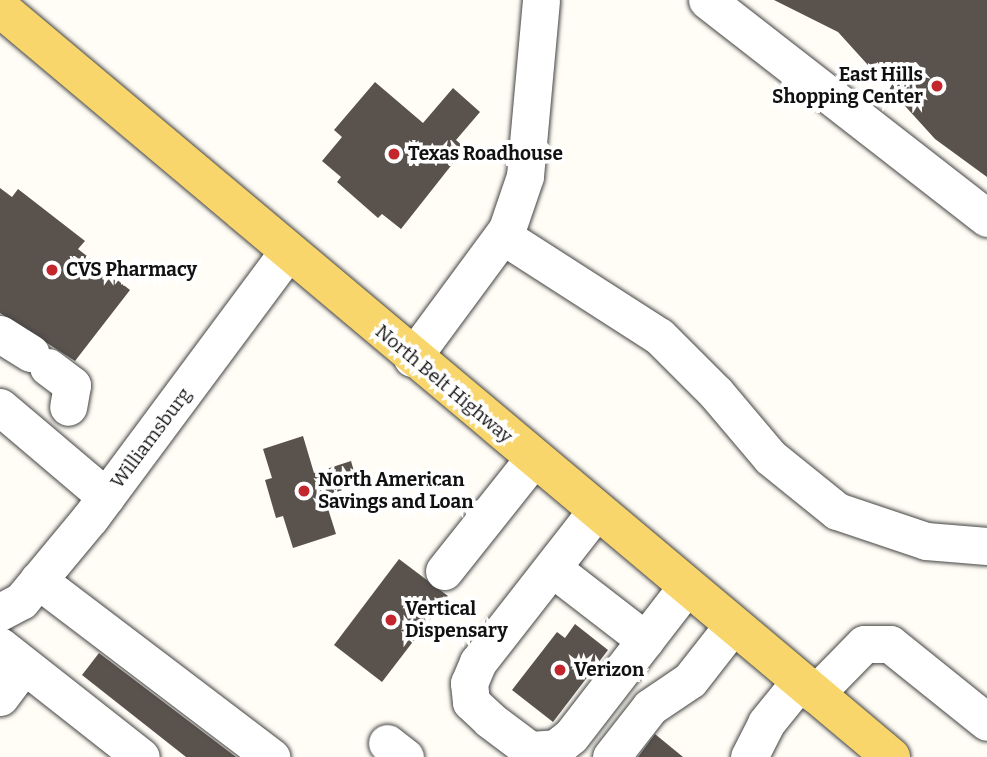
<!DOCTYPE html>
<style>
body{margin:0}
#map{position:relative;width:987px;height:757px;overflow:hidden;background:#fffdf5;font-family:Bitter,serif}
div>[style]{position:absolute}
.building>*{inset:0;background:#5a524d}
.roads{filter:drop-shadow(0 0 2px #444) drop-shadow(0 0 2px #444)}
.minor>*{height:37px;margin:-18.5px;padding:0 18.5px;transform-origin:18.5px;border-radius:18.5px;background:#fff}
.major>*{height:38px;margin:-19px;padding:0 19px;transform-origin:19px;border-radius:19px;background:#f9d66b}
.dots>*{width:19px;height:19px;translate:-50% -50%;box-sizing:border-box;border:4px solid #fff;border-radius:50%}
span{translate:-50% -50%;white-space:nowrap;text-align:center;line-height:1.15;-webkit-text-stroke:7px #fff;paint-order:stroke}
.poi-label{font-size:19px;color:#111;font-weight:700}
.right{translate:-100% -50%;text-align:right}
.left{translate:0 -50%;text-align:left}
.street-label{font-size:19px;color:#111}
</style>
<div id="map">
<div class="building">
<div style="clip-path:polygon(774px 0,987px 0,987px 177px,935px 139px,838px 32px)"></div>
<div style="clip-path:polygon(375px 82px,423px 123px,453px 88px,480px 112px,456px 140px,465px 148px,401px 229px,382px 214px,378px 218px,337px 182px,341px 177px,322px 161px,342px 137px,334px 130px)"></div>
<div style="clip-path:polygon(0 188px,12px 197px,18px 189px,85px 241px,78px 249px,130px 290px,75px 361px,0 313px)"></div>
<div style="clip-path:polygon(303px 436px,314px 473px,351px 461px,358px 485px,324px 496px,336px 534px,293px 548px,283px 516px,276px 518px,265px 480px,272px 478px,263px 449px)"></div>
<div style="clip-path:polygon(399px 559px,448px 596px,382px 682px,334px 645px)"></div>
<div style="clip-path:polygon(575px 624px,608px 650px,553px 722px,512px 690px,557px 632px,565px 638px)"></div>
<div style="clip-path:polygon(99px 653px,236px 757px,186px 757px,82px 675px)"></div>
<div style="clip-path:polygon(655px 734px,683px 757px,638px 757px)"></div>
</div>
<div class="roads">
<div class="minor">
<div style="left:707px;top:0;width:355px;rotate:37.9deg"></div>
<div style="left:503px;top:236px;width:185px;rotate:32.7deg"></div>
<div style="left:659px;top:336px;width:81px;rotate:45deg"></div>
<div style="left:716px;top:393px;width:84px;rotate:49.8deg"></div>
<div style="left:770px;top:457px;width:86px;rotate:38.9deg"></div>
<div style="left:837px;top:511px;width:94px;rotate:18.6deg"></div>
<div style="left:926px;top:541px;width:61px;rotate:4.7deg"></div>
<div style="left:0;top:334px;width:36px;rotate:32deg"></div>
<div style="left:412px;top:358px;width:160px;rotate:-53.6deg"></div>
<div style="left:507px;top:229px;width:56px;rotate:-71.2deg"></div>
<div style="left:525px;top:176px;width:177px;rotate:-84.8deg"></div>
<div style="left:48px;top:367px;width:30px;rotate:37deg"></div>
<div style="left:72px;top:385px;width:22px;rotate:100deg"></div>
<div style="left:0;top:407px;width:139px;rotate:40.3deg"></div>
<div style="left:596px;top:511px;width:192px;rotate:128deg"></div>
<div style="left:478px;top:662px;width:23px;rotate:113deg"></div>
<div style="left:469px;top:683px;width:19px;rotate:84deg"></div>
<div style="left:471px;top:702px;width:26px;rotate:43deg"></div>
<div style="left:490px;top:720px;width:50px;rotate:36.9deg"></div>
<div style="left:530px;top:750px;width:26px;rotate:-4deg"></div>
<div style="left:556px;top:748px;width:19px;rotate:-39deg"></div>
<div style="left:571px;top:736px;width:188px;rotate:-52.3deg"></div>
<div style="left:552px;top:568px;width:118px;rotate:37.7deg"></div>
<div style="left:444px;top:571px;width:143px;rotate:-51.5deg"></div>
<div style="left:38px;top:580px;width:293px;rotate:37.2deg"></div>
<div style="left:0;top:612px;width:24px;rotate:-28deg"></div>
<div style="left:21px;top:601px;width:108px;rotate:-50.3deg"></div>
<div style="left:90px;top:518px;width:332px;rotate:-53.4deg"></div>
<div style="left:0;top:646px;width:179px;rotate:38.2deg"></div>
<div style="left:815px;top:694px;width:70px;rotate:-45.6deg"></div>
<div style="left:864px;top:644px;width:26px"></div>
<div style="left:890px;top:644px;width:124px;rotate:38.8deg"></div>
<div style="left:0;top:697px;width:38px;rotate:-53deg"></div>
<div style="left:387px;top:743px;width:23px;rotate:38deg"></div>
<div style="left:611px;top:757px;width:63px;rotate:-52deg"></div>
<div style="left:650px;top:707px;width:48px;rotate:-34deg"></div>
<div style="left:690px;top:680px;width:70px;rotate:-52deg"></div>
<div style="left:749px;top:757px;width:38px;rotate:-63deg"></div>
<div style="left:766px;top:723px;width:54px;rotate:-51deg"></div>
</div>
<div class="major">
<div style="left:0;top:8px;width:1164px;rotate:40.05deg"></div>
</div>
</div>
<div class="dots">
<div style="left:937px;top:86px;background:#c4262e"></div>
<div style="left:394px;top:154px;background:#c4262e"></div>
<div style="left:52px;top:270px;background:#c4262e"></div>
<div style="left:304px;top:491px;background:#c4262e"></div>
<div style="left:391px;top:620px;background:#c4262e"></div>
<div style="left:560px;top:670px;background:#c4262e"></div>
</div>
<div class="poi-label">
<span class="right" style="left:923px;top:86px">East Hills<br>Shopping Center</span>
<span class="left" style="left:408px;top:154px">Texas Roadhouse</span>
<span class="left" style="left:66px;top:270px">CVS Pharmacy</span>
<span class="left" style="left:318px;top:491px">North American<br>Savings and Loan</span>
<span class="left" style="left:405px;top:620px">Vertical<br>Dispensary</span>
<span class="left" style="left:574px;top:670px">Verizon</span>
</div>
<div class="street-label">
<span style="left:444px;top:384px;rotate:40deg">North Belt Highway</span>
<span style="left:151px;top:438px;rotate:-53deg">Williamsburg</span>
</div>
</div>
